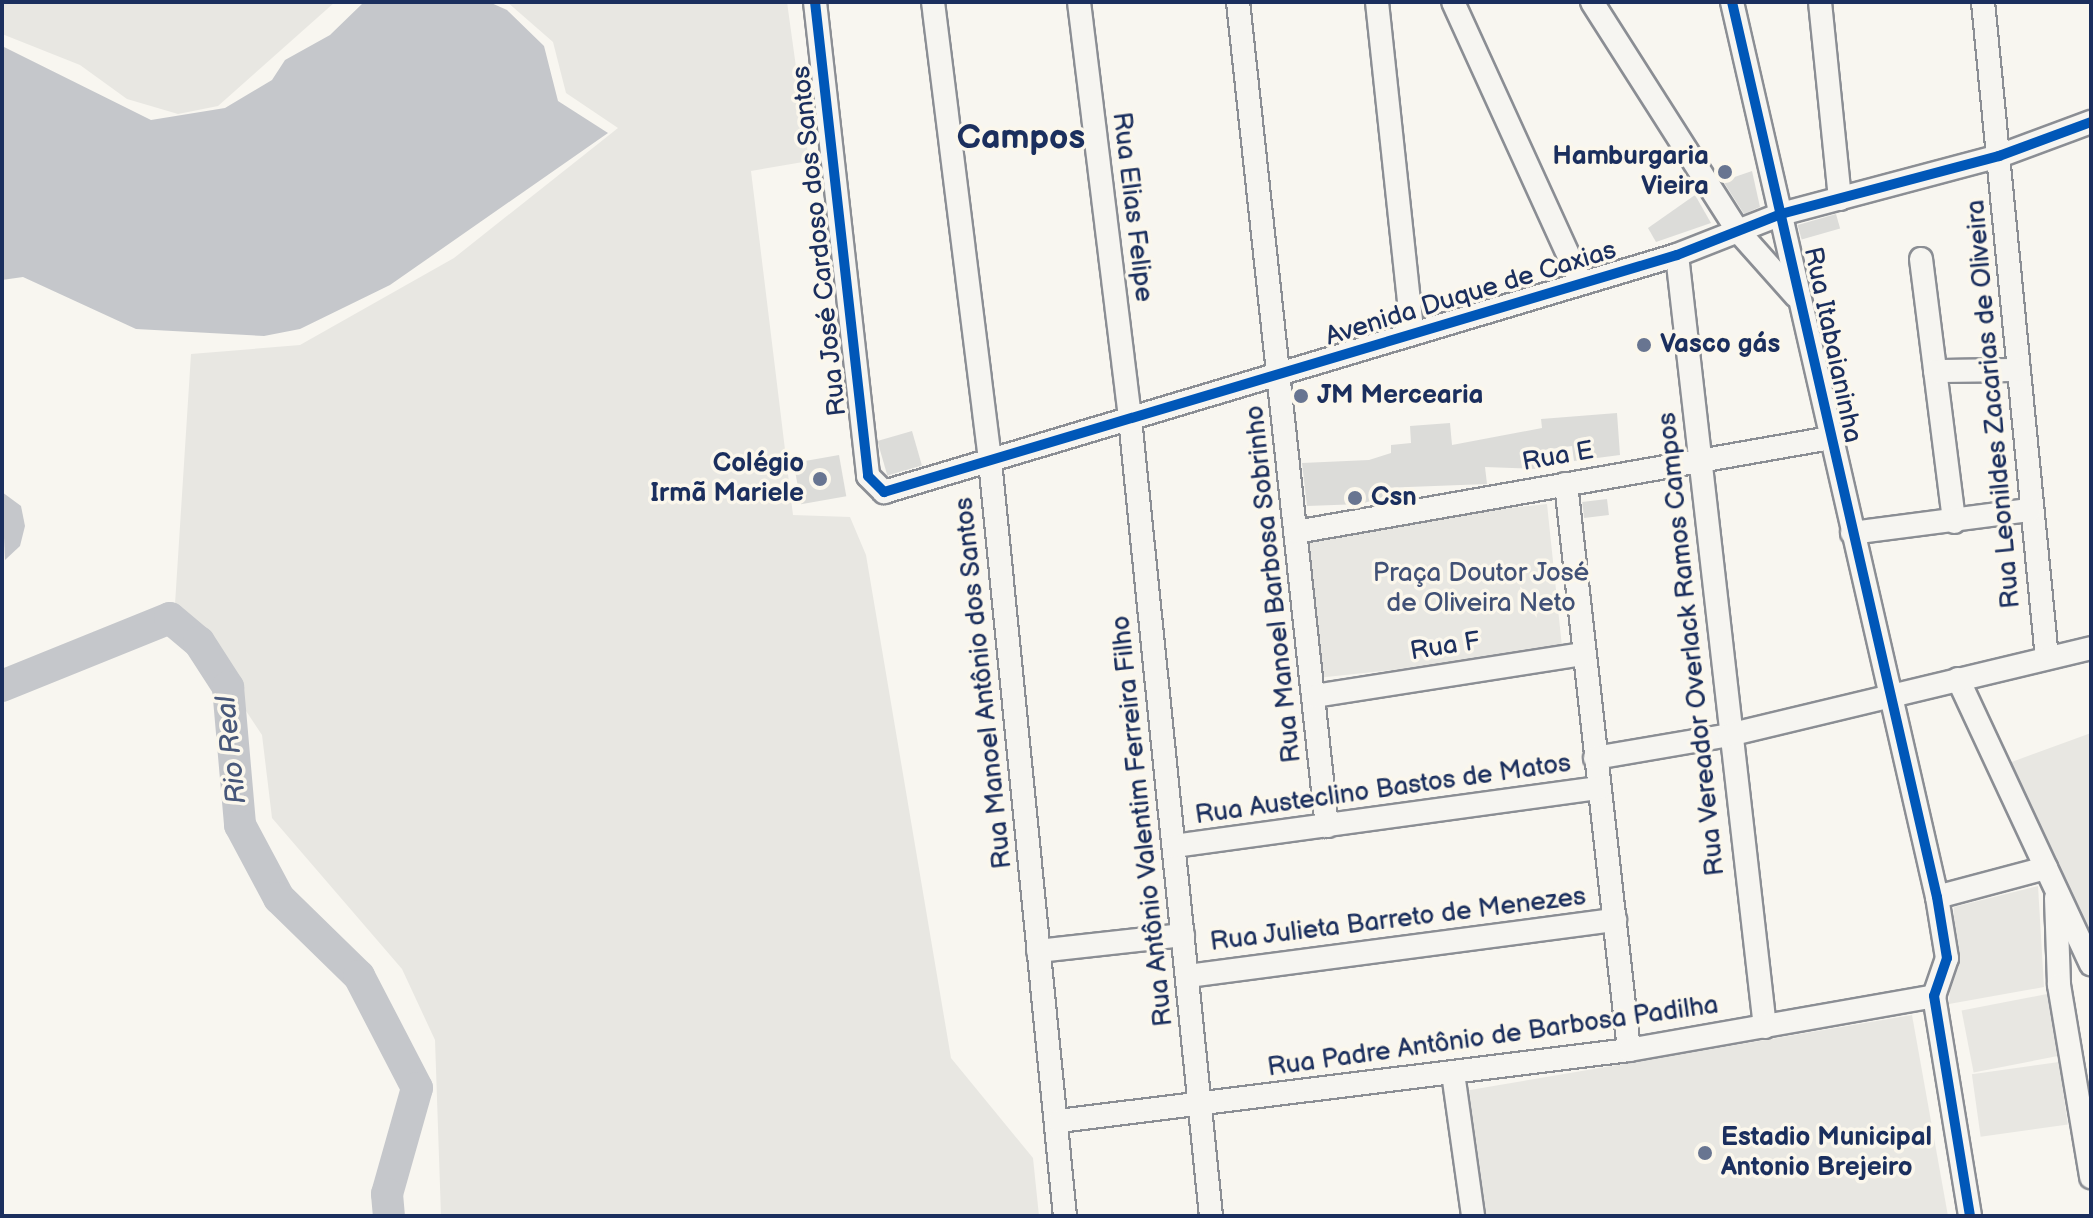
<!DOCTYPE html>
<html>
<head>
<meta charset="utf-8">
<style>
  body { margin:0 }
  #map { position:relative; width:2093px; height:1218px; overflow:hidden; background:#f8f6f0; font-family:"Balsamiq Sans",sans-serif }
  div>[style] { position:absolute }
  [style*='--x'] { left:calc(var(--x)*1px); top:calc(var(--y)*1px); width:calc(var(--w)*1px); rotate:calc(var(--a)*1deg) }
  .green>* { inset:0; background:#e8e7e2; transform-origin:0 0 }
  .water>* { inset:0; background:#c5c7cb }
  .river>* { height:32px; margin:-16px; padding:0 16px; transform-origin:16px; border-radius:16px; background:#c5c7cb }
  .building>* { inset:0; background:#dcdcd9; transform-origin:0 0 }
  .roads { filter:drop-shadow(2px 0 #8b8e94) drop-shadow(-2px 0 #8b8e94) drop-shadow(0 2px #8b8e94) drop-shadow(0 -2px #8b8e94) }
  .street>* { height:22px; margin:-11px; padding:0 11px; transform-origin:11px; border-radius:11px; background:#f6f5f1 }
  .cycleway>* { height:10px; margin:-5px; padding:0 5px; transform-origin:5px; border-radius:5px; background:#0057b8 }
  .dots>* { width:22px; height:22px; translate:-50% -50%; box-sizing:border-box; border:4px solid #fbf7ec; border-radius:50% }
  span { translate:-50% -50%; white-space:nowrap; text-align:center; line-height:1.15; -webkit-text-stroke:7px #fbf7ec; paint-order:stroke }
  .poi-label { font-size:26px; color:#1b2f5e; font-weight:700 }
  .right { translate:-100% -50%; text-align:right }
  .left { translate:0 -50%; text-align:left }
  .street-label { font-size:26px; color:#1b2f5e }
  .park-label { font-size:26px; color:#415176 }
  .water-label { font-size:28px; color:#47577a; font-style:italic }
  .district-label { font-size:34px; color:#1b2f5e; font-weight:700 }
  .frame { position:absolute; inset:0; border:4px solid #1b2f5e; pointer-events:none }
</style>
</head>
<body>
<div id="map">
  <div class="green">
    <i style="clip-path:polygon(2px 2px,335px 2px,218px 106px,178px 114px,127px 99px,80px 65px,2px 34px)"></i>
    <i style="clip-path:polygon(507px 2px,787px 2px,809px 161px,751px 171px,793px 515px,850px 517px,866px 555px,951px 1058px,1033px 1158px,1039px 1216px,441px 1216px,435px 1040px,402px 969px,272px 818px,262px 735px,175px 604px,191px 354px,300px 345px,454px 258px,618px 128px,566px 93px,553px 42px)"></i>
    <i style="left:1547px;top:504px;width:149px;height:245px;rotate:84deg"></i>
    <i style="clip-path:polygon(2091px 733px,2091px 936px,2009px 763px)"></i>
    <i style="clip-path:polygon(2038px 886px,2044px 987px,1949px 1004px,1954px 907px)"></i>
    <i style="left:2047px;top:994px;width:63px;height:87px;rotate:79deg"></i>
    <i style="clip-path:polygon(1912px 1015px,1948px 1216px,1484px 1216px,1464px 1091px)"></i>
    <i style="left:2059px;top:1062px;width:63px;height:88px;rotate:82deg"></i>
  </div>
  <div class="water">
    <i style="clip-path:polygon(364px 2px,489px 2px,507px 10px,544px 46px,558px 101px,608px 133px,390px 285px,300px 329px,264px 336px,136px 329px,23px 277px,2px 280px,2px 46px,151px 120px,225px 108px,272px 80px,285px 60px,330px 35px)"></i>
    <i style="clip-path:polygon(2px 492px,21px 506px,25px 526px,20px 546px,5px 560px)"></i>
  </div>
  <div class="river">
    <i style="--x:2;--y:686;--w:181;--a:-22"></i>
    <i style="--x:170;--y:618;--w:38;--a:40"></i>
    <i style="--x:199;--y:642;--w:54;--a:57.2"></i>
    <i style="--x:228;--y:687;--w:139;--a:85"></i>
    <i style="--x:240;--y:825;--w:83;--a:61.9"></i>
    <i style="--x:279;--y:898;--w:112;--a:44.3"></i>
    <i style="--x:359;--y:976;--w:126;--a:62.6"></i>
    <i style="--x:417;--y:1088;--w:110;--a:105.8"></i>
    <i style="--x:387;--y:1194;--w:22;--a:85"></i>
  </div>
  <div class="building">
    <i style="clip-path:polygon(1752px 171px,1760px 207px,1744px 214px,1723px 181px)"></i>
    <i style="clip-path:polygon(1695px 195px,1711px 223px,1656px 242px,1648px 228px)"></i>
    <i style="left:1836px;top:214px;width:15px;height:40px;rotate:74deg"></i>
    <i style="clip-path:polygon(1617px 413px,1620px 455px,1574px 461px,1572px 446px,1536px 451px,1538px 469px,1485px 467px,1487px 484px,1382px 488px,1383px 497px,1361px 504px,1307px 506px,1302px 463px,1369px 460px,1391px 453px,1391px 445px,1411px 443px,1410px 426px,1450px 423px,1452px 445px,1542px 428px,1541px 419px)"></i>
    <i style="left:912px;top:431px;width:36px;height:36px;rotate:74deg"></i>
    <i style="left:839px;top:455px;width:42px;height:46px;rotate:80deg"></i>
    <i style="left:1607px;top:499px;width:16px;height:25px;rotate:83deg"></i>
  </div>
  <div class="roads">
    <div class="street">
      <i style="--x:815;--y:2;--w:477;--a:83.6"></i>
      <i style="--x:868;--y:476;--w:23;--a:45"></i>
      <i style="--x:884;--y:492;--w:828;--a:-16.64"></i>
      <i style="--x:1677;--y:255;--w:112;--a:-21.5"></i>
      <i style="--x:1781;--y:214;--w:226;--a:-14.9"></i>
      <i style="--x:1999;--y:156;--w:98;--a:-20.3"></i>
      <i style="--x:933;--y:2;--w:463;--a:82.9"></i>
      <i style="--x:990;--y:461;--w:759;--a:84.33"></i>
      <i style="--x:1079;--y:2;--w:420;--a:83"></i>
      <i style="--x:1130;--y:419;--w:801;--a:84.2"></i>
      <i style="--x:1238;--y:2;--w:829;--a:83.84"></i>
      <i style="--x:1377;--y:2;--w:331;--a:83.9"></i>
      <i style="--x:1453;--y:2;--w:309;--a:65.5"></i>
      <i style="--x:1592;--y:2;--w:272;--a:57.5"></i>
      <i style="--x:1738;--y:231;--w:87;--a:48.3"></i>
      <i style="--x:1732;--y:2;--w:918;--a:77.1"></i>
      <i style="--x:1937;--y:897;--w:62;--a:80.7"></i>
      <i style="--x:1947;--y:958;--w:40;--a:108.9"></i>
      <i style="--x:1934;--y:996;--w:223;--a:80.7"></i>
      <i style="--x:1820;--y:2;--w:198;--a:84.2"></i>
      <i style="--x:1983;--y:2;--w:659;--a:84.43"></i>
      <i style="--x:1677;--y:255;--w:777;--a:83.5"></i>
      <i style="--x:1921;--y:259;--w:265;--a:82.8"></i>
      <i style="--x:1935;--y:371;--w:84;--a:-0.7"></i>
      <i style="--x:1566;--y:484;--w:569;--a:83.65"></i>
      <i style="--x:1296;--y:532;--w:542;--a:-9.98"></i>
      <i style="--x:1852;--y:533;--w:179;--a:-7.4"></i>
      <i style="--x:1958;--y:679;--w:315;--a:65"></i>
      <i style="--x:1315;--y:696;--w:272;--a:-8.9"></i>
      <i style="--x:1595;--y:758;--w:136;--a:-9.7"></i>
      <i style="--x:1729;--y:735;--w:372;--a:-13.5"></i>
      <i style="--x:1174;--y:846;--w:429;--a:-7.8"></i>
      <i style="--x:1937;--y:897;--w:113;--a:-14.9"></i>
      <i style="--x:2056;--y:898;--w:87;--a:88"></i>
      <i style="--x:2059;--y:985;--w:195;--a:80.5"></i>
      <i style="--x:1038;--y:951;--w:146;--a:-6.3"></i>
      <i style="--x:1188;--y:976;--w:431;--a:-7.5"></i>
      <i style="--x:1453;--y:1073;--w:144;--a:82"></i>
      <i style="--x:1059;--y:1121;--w:574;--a:-7.1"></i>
      <i style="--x:1629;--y:1050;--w:310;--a:-10"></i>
    </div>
  </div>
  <div class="cycleway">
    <i style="--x:815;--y:2;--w:477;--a:83.6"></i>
    <i style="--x:868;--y:476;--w:23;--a:45"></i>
    <i style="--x:884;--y:492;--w:828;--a:-16.64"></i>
    <i style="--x:1677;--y:255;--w:112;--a:-21.5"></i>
    <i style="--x:1781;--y:214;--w:226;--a:-14.9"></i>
    <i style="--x:1999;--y:156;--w:98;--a:-20.3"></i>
    <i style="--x:1732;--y:2;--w:918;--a:77.1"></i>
    <i style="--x:1937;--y:897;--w:62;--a:80.7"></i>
    <i style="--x:1947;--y:958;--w:40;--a:108.9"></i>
    <i style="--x:1934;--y:996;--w:223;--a:80.7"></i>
  </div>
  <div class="dots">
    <i style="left:1725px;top:172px;background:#687591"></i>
    <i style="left:1644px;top:345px;background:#687591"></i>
    <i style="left:1301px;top:396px;background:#687591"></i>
    <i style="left:820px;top:479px;background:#687591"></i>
    <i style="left:1355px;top:498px;background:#687591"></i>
    <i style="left:1705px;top:1153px;background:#687591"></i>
  </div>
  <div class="poi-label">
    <span class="right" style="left:1709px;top:172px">Hamburgaria<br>Vieira</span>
    <span class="left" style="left:1660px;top:345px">Vasco gás</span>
    <span class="left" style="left:1317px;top:396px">JM Mercearia</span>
    <span class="right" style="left:804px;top:479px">Colégio<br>Irmã Mariele</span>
    <span class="left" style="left:1371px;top:498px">Csn</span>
    <span class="left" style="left:1721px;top:1153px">Estadio Municipal<br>Antonio Brejeiro</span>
  </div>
  <div class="street-label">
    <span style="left:1132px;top:207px;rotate:83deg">Rua Elias Felipe</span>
    <span style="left:820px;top:241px;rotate:-96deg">Rua José Cardoso dos Santos</span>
    <span style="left:1471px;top:294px;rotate:-17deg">Avenida Duque de Caxias</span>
    <span style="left:1832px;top:345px;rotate:78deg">Rua Itabaianinha</span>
    <span style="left:1994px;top:404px;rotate:-95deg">Rua Leonildes Zacarias de Oliveira</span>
    <span style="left:1558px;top:457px;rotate:-10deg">Rua E</span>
    <span style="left:1274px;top:584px;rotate:-96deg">Rua Manoel Barbosa Sobrinho</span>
    <span style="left:1692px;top:644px;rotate:-96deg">Rua Vereador Overlack Ramos Campos</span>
    <span style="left:1445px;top:647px;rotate:-9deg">Rua F</span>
    <span style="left:984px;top:683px;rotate:-96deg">Rua Manoel Antônio dos Santos</span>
    <span style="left:1383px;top:790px;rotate:-8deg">Rua Austeclino Bastos de Matos</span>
    <span style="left:1143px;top:821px;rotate:-96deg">Rua Antônio Valentim Ferreira Filho</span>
    <span style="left:1398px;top:920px;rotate:-7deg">Rua Julieta Barreto de Menezes</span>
    <span style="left:1493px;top:1037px;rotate:-8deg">Rua Padre Antônio de Barbosa Padilha</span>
  </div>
  <div class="park-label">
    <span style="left:1481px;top:589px">Praça Doutor José<br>de Oliveira Neto</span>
  </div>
  <div class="water-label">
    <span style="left:232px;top:750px;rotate:-96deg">Rio Real</span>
  </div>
  <div class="district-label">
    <span style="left:1021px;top:138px">Campos</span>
  </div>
  <div class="frame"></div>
</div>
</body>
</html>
